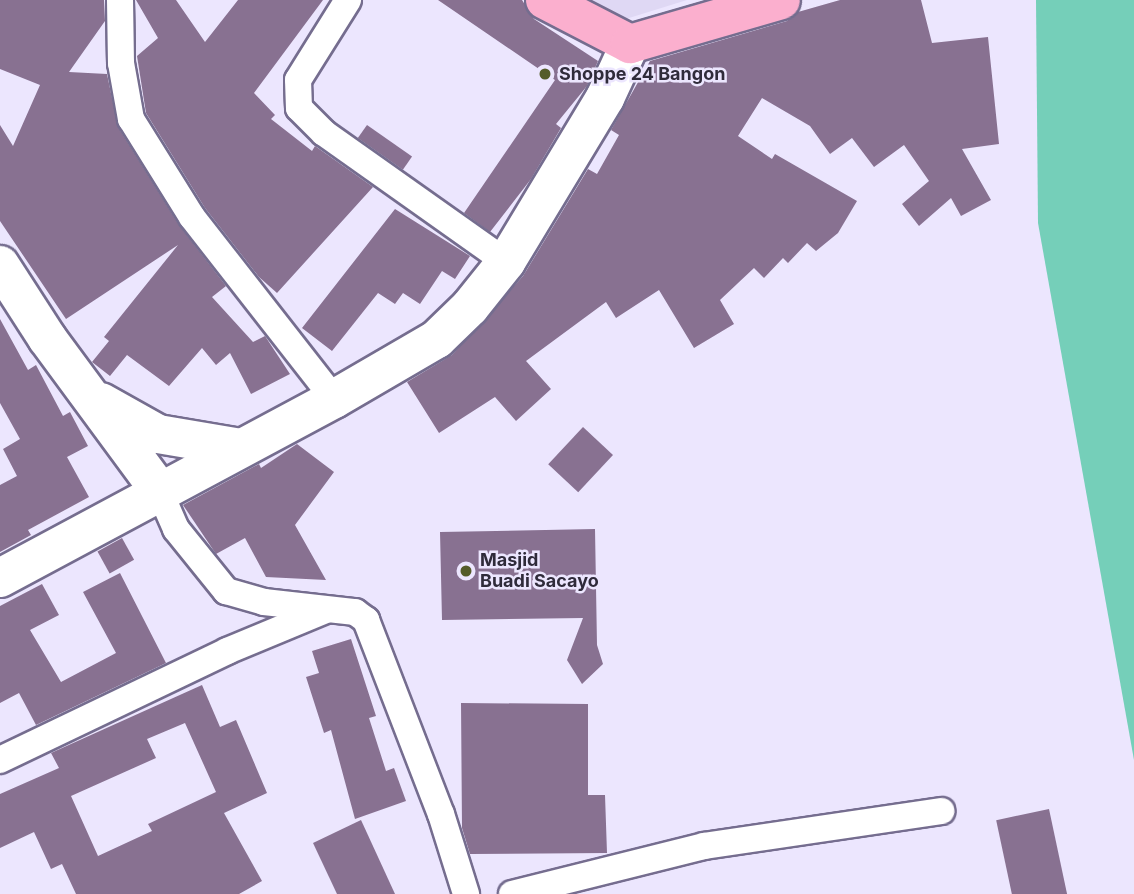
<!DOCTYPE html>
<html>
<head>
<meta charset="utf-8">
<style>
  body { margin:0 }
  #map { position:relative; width:1134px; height:894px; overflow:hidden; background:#ece6fe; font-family:Inter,sans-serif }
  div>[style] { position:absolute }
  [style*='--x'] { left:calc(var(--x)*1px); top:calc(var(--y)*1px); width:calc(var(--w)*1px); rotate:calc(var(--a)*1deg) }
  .built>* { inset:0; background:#dfd8f4 }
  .water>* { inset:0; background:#75cfb9 }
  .building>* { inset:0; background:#887191; transform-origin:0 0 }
  .roads { filter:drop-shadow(2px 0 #756d8f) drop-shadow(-2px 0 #756d8f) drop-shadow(0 2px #756d8f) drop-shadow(0 -2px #756d8f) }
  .minor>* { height:26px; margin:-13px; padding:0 13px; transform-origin:13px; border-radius:13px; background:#fff }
  .secondary>* { height:38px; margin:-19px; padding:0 19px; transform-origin:19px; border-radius:19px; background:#fff }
  .primary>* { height:38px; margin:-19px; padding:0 19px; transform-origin:19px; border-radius:19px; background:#fbafce }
  .dots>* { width:19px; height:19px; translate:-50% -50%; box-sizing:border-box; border:4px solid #ece6fe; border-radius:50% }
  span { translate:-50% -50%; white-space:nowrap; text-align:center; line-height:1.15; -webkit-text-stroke:5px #ece6fe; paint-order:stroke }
  .poi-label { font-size:18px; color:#2f2b3a; font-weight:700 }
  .left { translate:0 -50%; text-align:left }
</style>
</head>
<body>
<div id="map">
  <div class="built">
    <i style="clip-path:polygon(584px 0,687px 0,613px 23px)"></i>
  </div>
  <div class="water">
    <i style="clip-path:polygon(1036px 0,1134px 0,1134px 760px,1038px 223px)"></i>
  </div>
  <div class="building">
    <i style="clip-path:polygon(0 0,104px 0,105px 21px,69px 72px,107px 74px,118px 127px,179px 225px,226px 286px,212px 297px,253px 342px,265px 336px,290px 374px,251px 394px,230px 353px,216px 365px,202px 348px,169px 386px,127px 355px,110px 376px,92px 362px,109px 341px,104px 337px,178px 245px,66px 319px,0 221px,0 125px,13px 146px,40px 85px,0 69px)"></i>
    <i style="clip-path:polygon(136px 0,176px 0,205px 42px,238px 0,323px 0,254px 93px,275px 115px,271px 119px,312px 151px,315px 146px,373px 187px,277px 293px,259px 277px,205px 208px,146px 113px,137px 56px,158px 38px)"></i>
    <i style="clip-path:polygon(438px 0,522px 0,534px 19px,598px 61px,587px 86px,556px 124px,561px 128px,531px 179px,490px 232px,464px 213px,555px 80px)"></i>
    <i style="clip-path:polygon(840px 0,921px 0,932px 43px,988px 37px,999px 144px,962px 149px,991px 200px,961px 216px,951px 198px,919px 226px,902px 204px,929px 181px,904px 145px,874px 167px,852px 138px,830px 154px,810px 126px,762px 98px,738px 136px,772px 159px,775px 154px,857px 201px,838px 233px,816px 251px,807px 243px,788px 263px,783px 258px,764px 278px,754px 268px,720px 300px,734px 324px,694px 348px,659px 290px,616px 318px,606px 302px,526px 361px,551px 389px,516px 421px,495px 397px,439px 433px,407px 382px,452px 355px,523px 276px,588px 169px,597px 174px,619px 135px,611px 130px,650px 61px,787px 21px,798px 12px)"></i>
    <i style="left:367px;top:125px;width:55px;height:16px;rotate:35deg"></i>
    <i style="clip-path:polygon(395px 209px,470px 256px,455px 279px,442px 271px,420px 304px,403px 293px,395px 304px,378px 293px,332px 351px,302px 328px)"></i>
    <i style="clip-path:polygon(0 319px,28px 370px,36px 365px,63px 416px,70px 412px,88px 446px,67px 457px,89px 497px,28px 530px,31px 535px,0 552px,0 485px,17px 476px,3px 449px,20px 439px,0 403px)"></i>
    <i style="left:583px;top:427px;width:41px;height:51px;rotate:43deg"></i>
    <i style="clip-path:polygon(297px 444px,334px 472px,295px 525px,326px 580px,266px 577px,245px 538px,216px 554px,183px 505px,259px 464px,261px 468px)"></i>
    <i style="clip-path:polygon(595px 529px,597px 645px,603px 664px,582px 684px,567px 660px,583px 618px,442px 620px,440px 532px)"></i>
    <i style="left:122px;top:538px;width:25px;height:28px;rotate:61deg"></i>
    <i style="clip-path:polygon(120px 573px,166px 663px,36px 725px,19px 693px,0 703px,0 606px,42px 584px,59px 615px,30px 630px,61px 682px,116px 653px,83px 592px)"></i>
    <i style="clip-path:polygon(351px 639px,376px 716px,369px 718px,386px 771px,394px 768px,406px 801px,355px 819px,331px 730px,324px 733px,306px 677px,319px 673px,312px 651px)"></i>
    <i style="clip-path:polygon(evenodd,202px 685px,220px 727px,236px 720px,267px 793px,224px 813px,262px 881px,239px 894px,76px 894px,62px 864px,51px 869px,34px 832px,0 848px,0 794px,59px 768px,51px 753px,202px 685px,185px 723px,216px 792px,148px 824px,152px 831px,98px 856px,71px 796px,156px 758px,147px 739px,185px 723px)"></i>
    <i style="clip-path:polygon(461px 703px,588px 704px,588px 795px,605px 795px,607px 853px,470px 854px,462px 828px)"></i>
    <i style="left:1049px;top:809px;width:87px;height:54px;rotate:78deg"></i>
    <i style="clip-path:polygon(361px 820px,395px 894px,337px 894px,313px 843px)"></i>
  </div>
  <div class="roads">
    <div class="minor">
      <i style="--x:120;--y:0;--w:63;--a:89.1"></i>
      <i style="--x:121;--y:63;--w:57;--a:79.9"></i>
      <i style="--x:131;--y:119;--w:115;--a:58.1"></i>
      <i style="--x:192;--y:217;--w:231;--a:52"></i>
      <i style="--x:348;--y:0;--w:94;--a:122"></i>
      <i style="--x:298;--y:80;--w:28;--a:88"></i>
      <i style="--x:299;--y:108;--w:35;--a:45"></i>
      <i style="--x:324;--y:133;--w:223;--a:35.3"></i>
      <i style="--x:159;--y:490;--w:43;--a:66.4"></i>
      <i style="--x:176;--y:529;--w:80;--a:51.1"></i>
      <i style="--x:226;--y:591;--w:40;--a:16"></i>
      <i style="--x:264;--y:602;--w:92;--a:6.3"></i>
      <i style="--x:355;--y:612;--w:14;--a:36"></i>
      <i style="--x:366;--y:620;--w:208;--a:68.9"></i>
      <i style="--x:441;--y:814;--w:84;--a:72.6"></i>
      <i style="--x:0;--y:760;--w:252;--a:-25.6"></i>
      <i style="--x:227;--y:651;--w:107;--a:-22.5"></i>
      <i style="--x:512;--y:894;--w:198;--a:-14"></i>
      <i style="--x:704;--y:846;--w:240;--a:-8.4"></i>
    </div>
    <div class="secondary">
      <i style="--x:0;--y:265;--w:87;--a:57.2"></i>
      <i style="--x:47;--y:338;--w:189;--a:53.6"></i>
      <i style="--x:101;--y:402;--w:65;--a:29.3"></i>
      <i style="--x:158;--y:434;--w:84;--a:9.6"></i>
      <i style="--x:0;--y:578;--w:379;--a:-28.2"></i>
      <i style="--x:334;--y:399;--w:119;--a:-30.2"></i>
      <i style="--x:437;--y:339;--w:46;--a:-44.1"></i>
      <i style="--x:470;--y:307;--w:58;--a:-51.3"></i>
      <i style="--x:506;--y:262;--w:192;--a:-58.9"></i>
      <i style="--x:605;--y:98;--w:60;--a:-65.2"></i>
    </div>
    <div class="primary">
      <i style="--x:545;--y:0;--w:96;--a:27.4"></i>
      <i style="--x:630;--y:44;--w:157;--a:-16.2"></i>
    </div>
  </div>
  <div class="dots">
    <i style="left:545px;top:74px;background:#555c2a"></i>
    <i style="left:466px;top:571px;background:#555c2a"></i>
  </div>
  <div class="poi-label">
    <span class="left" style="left:559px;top:74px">Shoppe 24 Bangon</span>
    <span class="left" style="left:480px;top:571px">Masjid<br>Buadi Sacayo</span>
  </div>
</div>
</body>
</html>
